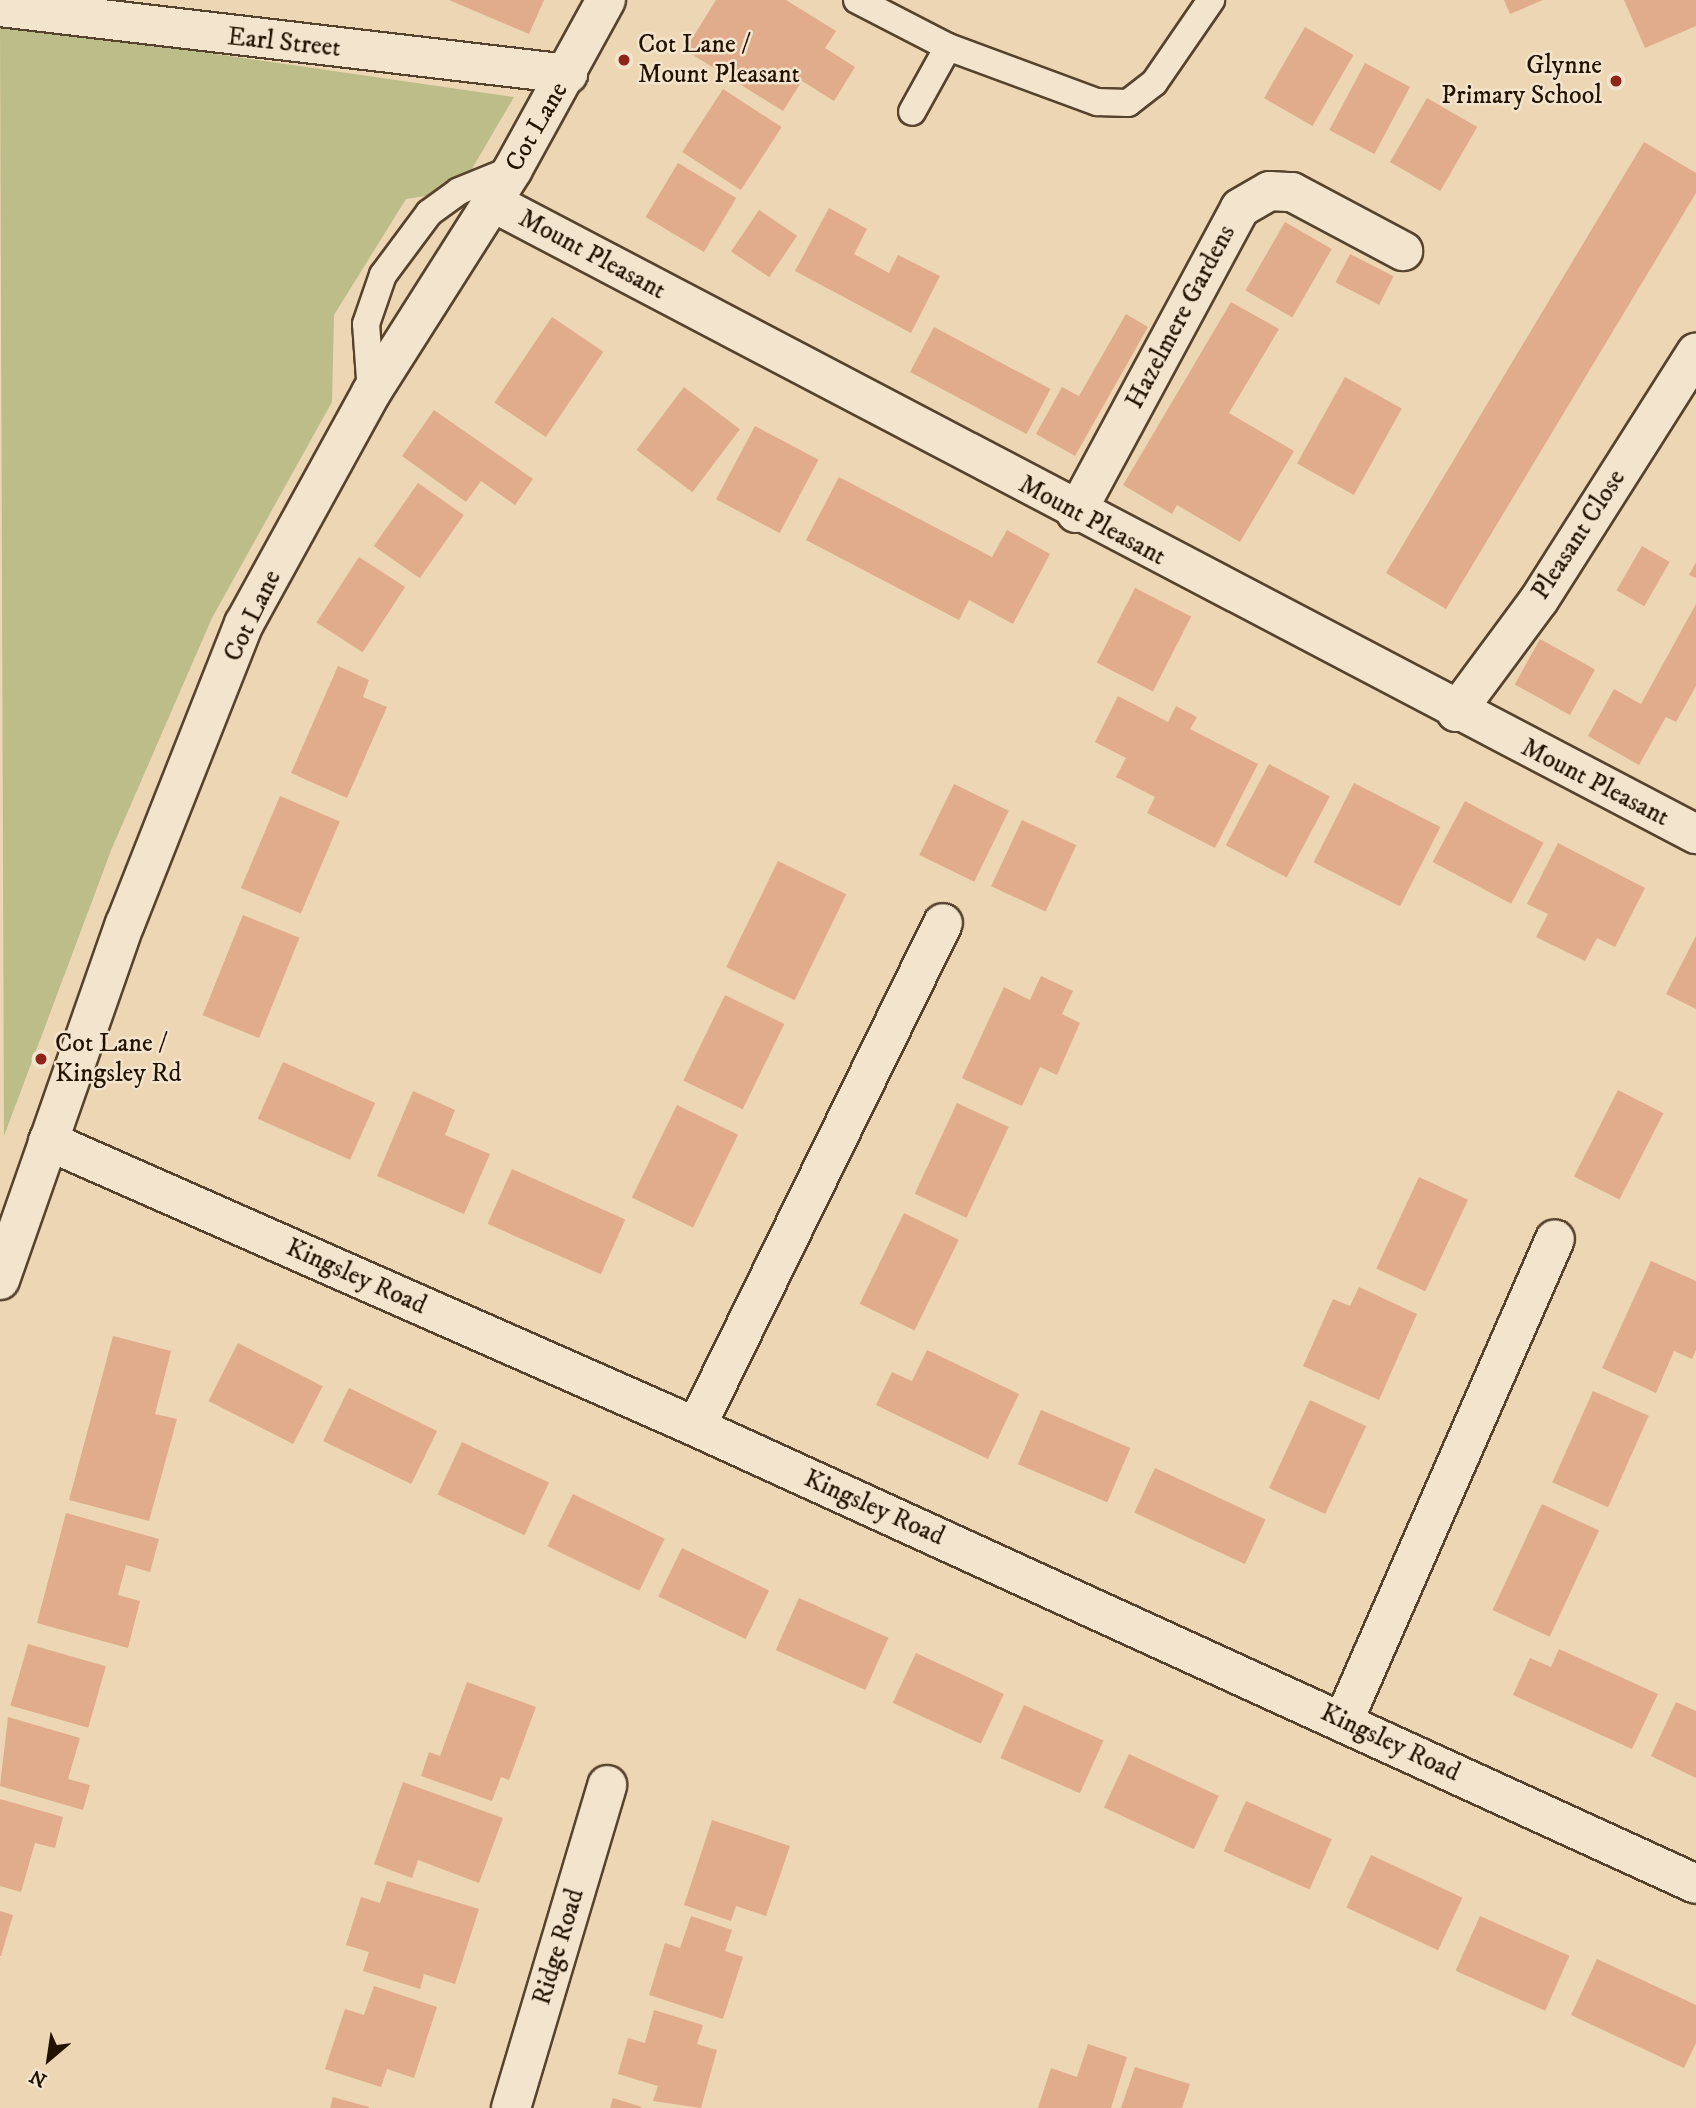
<!DOCTYPE html>
<html>
<head>
<meta charset="utf-8">
<style>
  body { margin:0 }
  #map { position:relative; width:1696px; height:2108px; overflow:hidden; background:#edd6b3; font-family:"IM FELL DW Pica",serif }
  div>[style] { position:absolute }
  [style*='--x'] { left:calc(var(--x)*1px); top:calc(var(--y)*1px); width:calc(var(--w)*1px); rotate:calc(var(--a)*1deg) }
  .green>* { inset:0; background:#bdbd89 }
  .building>* { inset:0; background:#e1ac8b; transform-origin:0 0 }
  .roads { filter:drop-shadow(2px 0 #56432d) drop-shadow(-2px 0 #56432d) drop-shadow(0 2px #56432d) drop-shadow(0 -2px #56432d) }
  .service>* { height:26px; margin:-13px; padding:0 13px; transform-origin:13px; border-radius:13px; background:#f3e4ce }
  .minor>* { height:38px; margin:-19px; padding:0 19px; transform-origin:19px; border-radius:19px; background:#f3e4ce }
  .tertiary>* { height:38px; margin:-19px; padding:0 19px; transform-origin:19px; border-radius:19px; background:#f3e4ce }
  .dots>* { width:19px; height:19px; translate:-50% -50%; box-sizing:border-box; border:4px solid #f3e4ce; border-radius:50% }
  span { translate:-50% -50%; white-space:nowrap; text-align:center; line-height:1.15; -webkit-text-stroke:5px #f3e4ce; paint-order:stroke }
  .street-label { font-size:26px; color:#231200 }
  .poi-label { font-size:26px; color:#231200 }
  .left { translate:0 -50%; text-align:left }
  .right { translate:-100% -50%; text-align:right }
  .north { position:absolute; left:14px; top:2024px; width:70px; height:70px; -webkit-text-stroke:5px #f3e4ce; paint-order:stroke; rotate:209deg; font-size:19px; font-weight:700; line-height:28px; text-align:center; color:#231200 }
  .north::after { content:''; display:block; margin:auto; width:24px; height:32px; background:#231200; clip-path:polygon(50% 0,100% 100%,50% 72%,0 100%) }
</style>
</head>
<body>
<div id="map">
  <div class="green">
    <i style="clip-path:polygon(0 23px,514px 97px,459px 191px,406px 199px,334px 315px,332px 402px,212px 618px,112px 848px,4px 1136px)"></i>
  </div>
  <div class="building">
    <i style="clip-path:polygon(449px 0,544px 0,529px 34px)"></i>
    <i style="clip-path:polygon(716px 0,786px 0,836px 31px,825px 48px,855px 67px,834px 101px,802px 81px,783px 111px,685px 50px)"></i>
    <i style="clip-path:polygon(1504px 0,1543px 0,1510px 14px)"></i>
    <i style="clip-path:polygon(1624px 0,1696px 0,1696px 26px,1645px 48px)"></i>
    <i style="left:1305px;top:27px;width:56px;height:82px;rotate:30deg"></i>
    <i style="left:1365px;top:63px;width:51px;height:76px;rotate:28deg"></i>
    <i style="left:723px;top:89px;width:70px;height:75px;rotate:33deg"></i>
    <i style="left:1427px;top:98px;width:58px;height:74px;rotate:30deg"></i>
    <i style="clip-path:polygon(1644px 142px,1696px 173px,1696px 193px,1446px 609px,1386px 573px)"></i>
    <i style="left:678px;top:163px;width:68px;height:63px;rotate:31deg"></i>
    <i style="clip-path:polygon(829px 208px,867px 229px,854px 254px,889px 273px,898px 255px,940px 276px,911px 333px,795px 271px)"></i>
    <i style="left:759px;top:210px;width:46px;height:50px;rotate:34deg"></i>
    <i style="left:1285px;top:222px;width:54px;height:79px;rotate:30deg"></i>
    <i style="left:1350px;top:254px;width:49px;height:32px;rotate:27deg"></i>
    <i style="clip-path:polygon(1231px 302px,1279px 329px,1229px 413px,1294px 451px,1240px 542px,1177px 505px,1172px 514px,1123px 485px)"></i>
    <i style="clip-path:polygon(1126px 314px,1148px 327px,1075px 456px,1036px 434px,1062px 387px,1079px 396px)"></i>
    <i style="left:552px;top:317px;width:62px;height:103px;rotate:34deg"></i>
    <i style="left:934px;top:327px;width:132px;height:51px;rotate:28deg"></i>
    <i style="left:1345px;top:377px;width:65px;height:99px;rotate:29deg"></i>
    <i style="left:684px;top:387px;width:70px;height:79px;rotate:37deg"></i>
    <i style="clip-path:polygon(434px 410px,533px 479px,515px 505px,481px 481px,466px 502px,402px 456px)"></i>
    <i style="left:755px;top:426px;width:72px;height:83px;rotate:28deg"></i>
    <i style="clip-path:polygon(839px 477px,992px 557px,1007px 530px,1050px 554px,1013px 624px,969px 600px,959px 620px,806px 540px)"></i>
    <i style="left:418px;top:483px;width:56px;height:77px;rotate:35deg"></i>
    <i style="left:1642px;top:546px;width:32px;height:51px;rotate:30deg"></i>
    <i style="left:359px;top:557px;width:55px;height:78px;rotate:33deg"></i>
    <i style="clip-path:polygon(1696px 562px,1696px 578px,1689px 575px)"></i>
    <i style="left:1135px;top:588px;width:63px;height:84px;rotate:27deg"></i>
    <i style="clip-path:polygon(1696px 604px,1696px 686px,1676px 722px,1666px 717px,1639px 765px,1588px 736px,1614px 689px,1641px 704px)"></i>
    <i style="left:1540px;top:639px;width:63px;height:52px;rotate:29deg"></i>
    <i style="clip-path:polygon(338px 666px,369px 680px,363px 697px,387px 707px,347px 798px,291px 773px)"></i>
    <i style="clip-path:polygon(1118px 696px,1168px 722px,1176px 706px,1197px 717px,1190px 729px,1258px 764px,1215px 848px,1147px 813px,1155px 797px,1116px 777px,1126px 758px,1095px 742px)"></i>
    <i style="left:1269px;top:764px;width:69px;height:92px;rotate:28deg"></i>
    <i style="left:1354px;top:783px;width:97px;height:89px;rotate:27deg"></i>
    <i style="left:954px;top:784px;width:61px;height:79px;rotate:26deg"></i>
    <i style="left:280px;top:796px;width:65px;height:100px;rotate:23deg"></i>
    <i style="left:1465px;top:801px;width:89px;height:69px;rotate:28deg"></i>
    <i style="left:1022px;top:820px;width:60px;height:73px;rotate:25deg"></i>
    <i style="clip-path:polygon(1558px 843px,1645px 888px,1615px 947px,1597px 938px,1585px 961px,1536px 937px,1548px 914px,1527px 904px)"></i>
    <i style="left:778px;top:861px;width:76px;height:118px;rotate:26deg"></i>
    <i style="left:243px;top:915px;width:61px;height:108px;rotate:22deg"></i>
    <i style="clip-path:polygon(1696px 936px,1696px 1009px,1666px 994px)"></i>
    <i style="clip-path:polygon(1041px 976px,1073px 991px,1062px 1014px,1080px 1023px,1057px 1075px,1040px 1067px,1022px 1106px,962px 1078px,1004px 987px,1030px 1000px)"></i>
    <i style="left:725px;top:995px;width:66px;height:95px;rotate:26deg"></i>
    <i style="left:283px;top:1062px;width:101px;height:62px;rotate:24deg"></i>
    <i style="left:1618px;top:1090px;width:51px;height:97px;rotate:27deg"></i>
    <i style="clip-path:polygon(413px 1091px,455px 1110px,445px 1135px,490px 1154px,464px 1214px,377px 1176px)"></i>
    <i style="left:957px;top:1103px;width:57px;height:100px;rotate:25deg"></i>
    <i style="left:677px;top:1105px;width:68px;height:103px;rotate:26deg"></i>
    <i style="left:512px;top:1169px;width:124px;height:60px;rotate:24deg"></i>
    <i style="left:1419px;top:1177px;width:54px;height:101px;rotate:25deg"></i>
    <i style="left:904px;top:1213px;width:61px;height:101px;rotate:26deg"></i>
    <i style="clip-path:polygon(1651px 1261px,1696px 1281px,1696px 1350px,1692px 1359px,1674px 1351px,1656px 1393px,1602px 1368px)"></i>
    <i style="clip-path:polygon(1359px 1287px,1417px 1314px,1379px 1400px,1303px 1366px,1333px 1299px,1350px 1306px)"></i>
    <i style="clip-path:polygon(113px 1336px,171px 1351px,155px 1414px,177px 1419px,149px 1521px,69px 1500px)"></i>
    <i style="left:238px;top:1343px;width:95px;height:65px;rotate:27deg"></i>
    <i style="clip-path:polygon(927px 1350px,1019px 1394px,988px 1459px,876px 1405px,892px 1372px,912px 1381px)"></i>
    <i style="left:349px;top:1388px;width:98px;height:59px;rotate:26deg"></i>
    <i style="left:1593px;top:1391px;width:61px;height:100px;rotate:24deg"></i>
    <i style="left:1310px;top:1400px;width:62px;height:97px;rotate:25deg"></i>
    <i style="left:1041px;top:1410px;width:97px;height:59px;rotate:23deg"></i>
    <i style="left:462px;top:1442px;width:96px;height:58px;rotate:25deg"></i>
    <i style="left:1155px;top:1468px;width:122px;height:49px;rotate:25deg"></i>
    <i style="left:573px;top:1494px;width:102px;height:58px;rotate:26deg"></i>
    <i style="left:1542px;top:1504px;width:63px;height:117px;rotate:25deg"></i>
    <i style="clip-path:polygon(66px 1513px,159px 1539px,150px 1572px,126px 1565px,118px 1595px,140px 1601px,128px 1648px,37px 1623px)"></i>
    <i style="left:682px;top:1548px;width:97px;height:54px;rotate:26deg"></i>
    <i style="left:799px;top:1598px;width:98px;height:57px;rotate:24deg"></i>
    <i style="left:28px;top:1644px;width:81px;height:64px;rotate:16deg"></i>
    <i style="clip-path:polygon(1559px 1649px,1658px 1694px,1632px 1749px,1513px 1695px,1530px 1658px,1551px 1667px)"></i>
    <i style="left:916px;top:1653px;width:97px;height:55px;rotate:25deg"></i>
    <i style="clip-path:polygon(467px 1682px,536px 1707px,509px 1780px,501px 1777px,492px 1801px,421px 1776px,429px 1752px,440px 1756px)"></i>
    <i style="clip-path:polygon(1676px 1702px,1696px 1711px,1696px 1778px,1651px 1756px)"></i>
    <i style="left:1024px;top:1705px;width:87px;height:58px;rotate:24deg"></i>
    <i style="clip-path:polygon(8px 1717px,80px 1738px,68px 1779px,90px 1785px,83px 1810px,0 1786px)"></i>
    <i style="left:1129px;top:1754px;width:99px;height:59px;rotate:25deg"></i>
    <i style="clip-path:polygon(403px 1782px,503px 1818px,479px 1883px,418px 1860px,412px 1878px,374px 1864px)"></i>
    <i style="clip-path:polygon(0 1799px,63px 1817px,55px 1848px,35px 1843px,21px 1892px,0 1886px)"></i>
    <i style="left:1246px;top:1801px;width:94px;height:55px;rotate:24deg"></i>
    <i style="clip-path:polygon(712px 1820px,790px 1846px,766px 1916px,736px 1906px,731px 1921px,684px 1905px)"></i>
    <i style="left:1371px;top:1855px;width:101px;height:58px;rotate:25deg"></i>
    <i style="clip-path:polygon(387px 1881px,479px 1909px,455px 1984px,424px 1974px,420px 1989px,363px 1971px,369px 1952px,346px 1945px,361px 1897px,380px 1903px)"></i>
    <i style="clip-path:polygon(0 1911px,13px 1915px,1px 1956px,0 1956px)"></i>
    <i style="clip-path:polygon(691px 1916px,732px 1930px,725px 1951px,743px 1957px,723px 2019px,649px 1995px,665px 1943px,680px 1948px)"></i>
    <i style="left:1480px;top:1916px;width:98px;height:60px;rotate:24deg"></i>
    <i style="clip-path:polygon(1597px 1959px,1696px 2005px,1696px 2043px,1684px 2068px,1571px 2015px)"></i>
    <i style="clip-path:polygon(374px 1986px,437px 2007px,414px 2078px,387px 2069px,381px 2087px,325px 2069px,345px 2009px,364px 2015px)"></i>
    <i style="clip-path:polygon(654px 2010px,703px 2025px,697px 2044px,717px 2050px,701px 2108px,653px 2101px,658px 2086px,618px 2074px,628px 2038px,645px 2043px)"></i>
    <i style="clip-path:polygon(1088px 2044px,1127px 2057px,1111px 2108px,1038px 2108px,1051px 2068px,1077px 2077px)"></i>
    <i style="clip-path:polygon(1135px 2067px,1190px 2084px,1182px 2108px,1121px 2108px)"></i>
    <i style="clip-path:polygon(333px 2097px,369px 2107px,369px 2108px,330px 2108px)"></i>
    <i style="clip-path:polygon(613px 2098px,642px 2107px,641px 2108px,610px 2108px)"></i>
  </div>
  <div class="roads">
    <div class="service">
      <i style="--x:857;--y:0;--w:102;--a:27.3"></i>
      <i style="--x:948;--y:47;--w:74;--a:119"></i>
      <i style="--x:948;--y:47;--w:159;--a:20.3"></i>
      <i style="--x:1097;--y:102;--w:31;--a:2"></i>
      <i style="--x:1128;--y:103;--w:33;--a:-38"></i>
      <i style="--x:1154;--y:83;--w:101;--a:-55.5"></i>
      <i style="--x:371;--y:393;--w:69;--a:-94.1"></i>
      <i style="--x:366;--y:324;--w:52;--a:-70.9"></i>
      <i style="--x:383;--y:275;--w:77;--a:-53.4"></i>
      <i style="--x:429;--y:213;--w:37;--a:-36"></i>
      <i style="--x:459;--y:191;--w:58;--a:-22.2"></i>
    </div>
    <div class="minor">
      <i style="--x:0;--y:7;--w:572;--a:6.73"></i>
      <i style="--x:492;--y:202;--w:1360;--a:27.7"></i>
      <i style="--x:1076;--y:513;--w:346;--a:-61.7"></i>
      <i style="--x:1240;--y:208;--w:34;--a:-30"></i>
      <i style="--x:1270;--y:191;--w:22;--a:3"></i>
      <i style="--x:1292;--y:192;--w:126;--a:28"></i>
      <i style="--x:1456;--y:712;--w:139;--a:-53.5"></i>
      <i style="--x:1539;--y:600;--w:293;--a:-57.6"></i>
      <i style="--x:48;--y:1141;--w:708;--a:23.81"></i>
      <i style="--x:696;--y:1427;--w:1099;--a:24.56"></i>
      <i style="--x:696;--y:1427;--w:561;--a:-63.89"></i>
      <i style="--x:1343;--y:1722;--w:527;--a:-66.3"></i>
      <i style="--x:511;--y:2108;--w:337;--a:-73.4"></i>
    </div>
    <div class="tertiary">
      <i style="--x:0;--y:1280;--w:377;--a:-70.7"></i>
      <i style="--x:125;--y:924;--w:323;--a:-68.4"></i>
      <i style="--x:244;--y:624;--w:264;--a:-61.2"></i>
      <i style="--x:371;--y:393;--w:265;--a:-57.6"></i>
      <i style="--x:513;--y:169;--w:193;--a:-61.2"></i>
    </div>
  </div>
  <div class="dots">
    <i style="left:624px;top:60px;background:#8f2418"></i>
    <i style="left:1616px;top:81px;background:#8f2418"></i>
    <i style="left:41px;top:1059px;background:#8f2418"></i>
  </div>
  <div class="street-label">
    <span style="left:284px;top:43px;rotate:6deg">Earl Street</span>
    <span style="left:537px;top:127px;rotate:-60deg">Cot Lane</span>
    <span style="left:592px;top:255px;rotate:28deg">Mount Pleasant</span>
    <span style="left:1181px;top:317px;rotate:-62deg">Hazelmere Gardens</span>
    <span style="left:1092px;top:521px;rotate:28deg">Mount Pleasant</span>
    <span style="left:1579px;top:535px;rotate:-57deg">Pleasant Close</span>
    <span style="left:253px;top:616px;rotate:-64deg">Cot Lane</span>
    <span style="left:1595px;top:783px;rotate:27deg">Mount Pleasant</span>
    <span style="left:356px;top:1277px;rotate:24deg">Kingsley Road</span>
    <span style="left:874px;top:1508px;rotate:24deg">Kingsley Road</span>
    <span style="left:1390px;top:1743px;rotate:25deg">Kingsley Road</span>
    <span style="left:559px;top:1947px;rotate:-73deg">Ridge Road</span>
  </div>
  <div class="poi-label">
    <span class="left" style="left:638px;top:60px">Cot Lane /<br>Mount Pleasant</span>
    <span class="right" style="left:1602px;top:81px">Glynne<br>Primary School</span>
    <span class="left" style="left:55px;top:1059px">Cot Lane /<br>Kingsley Rd</span>
  </div>
  <div class="north">N</div>
</div>
</body>
</html>
